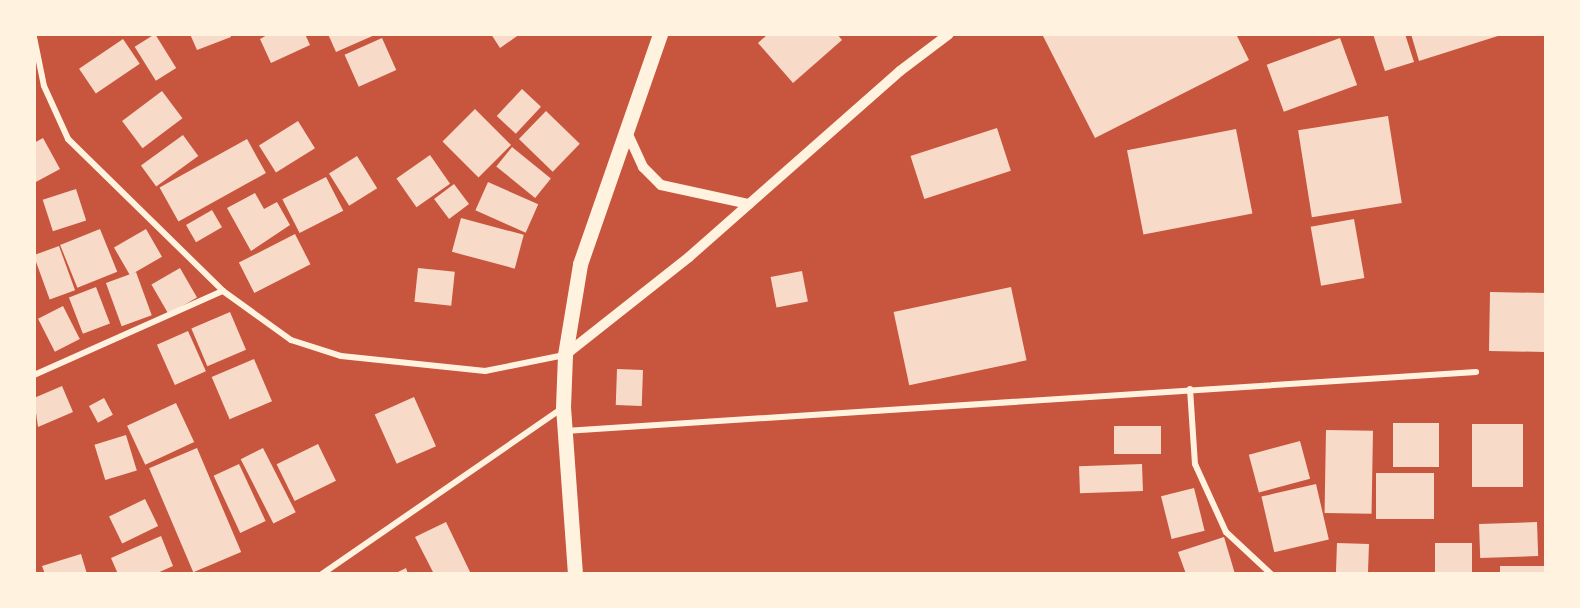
<!DOCTYPE html>
<html>
<head>
<meta charset="utf-8">
<style>
  body { margin:0 }
  #map { position:relative; width:1580px; height:608px; overflow:hidden; background:#c8553d; font-family:"IBM Plex Sans",sans-serif }
  div>[style] { position:absolute }
  [style*='--x'] { left:calc(var(--x)*1px); top:calc(var(--y)*1px); width:calc(var(--w)*1px); rotate:calc(var(--a)*1deg) }
  .building>* { inset:0; background:#f7dbc8; transform-origin:0 0 }
  .minor>* { height:6px; margin:-3px; padding:0 3px; transform-origin:3px; border-radius:3px; background:#fff3e0 }
  .tertiary>* { height:10px; margin:-5px; padding:0 5px; transform-origin:5px; border-radius:5px; background:#fff3e0 }
  .primary>* { height:15px; margin:-7.5px; padding:0 7.5px; transform-origin:7.5px; border-radius:7.5px; background:#fff3e0 }
  span { translate:-50% -50%; white-space:nowrap; text-align:center; line-height:1.15; -webkit-text-stroke:5px #fff3e0; paint-order:stroke }
  .frame { position:absolute; inset:0; border:36px solid #fff3e0; pointer-events:none }
</style>
</head>
<body>
<div id="map">
  <div class="building">
    <i style="left:155px;top:34px;width:40px;height:24px;rotate:58deg"></i>
    <i style="clip-path:polygon(190px 34px,230px 34px,231px 37px,197px 50px)"></i>
    <i style="clip-path:polygon(269px 34px,305px 34px,310px 45px,271px 63px,260px 39px)"></i>
    <i style="clip-path:polygon(328px 34px,377px 34px,336px 52px)"></i>
    <i style="clip-path:polygon(491px 34px,520px 34px,500px 48px)"></i>
    <i style="clip-path:polygon(768px 34px,837px 34px,842px 40px,793px 83px,758px 43px)"></i>
    <i style="clip-path:polygon(1042px 34px,1236px 34px,1249px 60px,1095px 138px)"></i>
    <i style="clip-path:polygon(1373px 34px,1405px 34px,1414px 62px,1385px 71px)"></i>
    <i style="clip-path:polygon(1411px 34px,1501px 34px,1501px 35px,1419px 61px)"></i>
    <i style="left:382px;top:38px;width:35px;height:41px;rotate:66deg"></i>
    <i style="left:1340px;top:38px;width:50px;height:78px;rotate:70deg"></i>
    <i style="left:123px;top:39px;width:30px;height:53px;rotate:56deg"></i>
    <i style="left:522px;top:89px;width:26px;height:37px;rotate:43deg"></i>
    <i style="left:162px;top:91px;width:34px;height:50px;rotate:53deg"></i>
    <i style="left:475px;top:109px;width:51px;height:46px;rotate:45deg"></i>
    <i style="left:546px;top:111px;width:47px;height:39px;rotate:44deg"></i>
    <i style="left:1388px;top:116px;width:88px;height:91px;rotate:81deg"></i>
    <i style="left:298px;top:121px;width:32px;height:46px;rotate:58deg"></i>
    <i style="left:997px;top:128px;width:45px;height:91px;rotate:72deg"></i>
    <i style="left:1236px;top:129px;width:86px;height:111px;rotate:79deg"></i>
    <i style="left:183px;top:135px;width:26px;height:52px;rotate:54deg"></i>
    <i style="clip-path:polygon(43px 138px,60px 169px,34px 183px,34px 143px)"></i>
    <i style="left:247px;top:139px;width:39px;height:100px;rotate:61deg"></i>
    <i style="left:512px;top:147px;width:50px;height:25px;rotate:39deg"></i>
    <i style="left:430px;top:155px;width:35px;height:41px;rotate:55deg"></i>
    <i style="left:357px;top:156px;width:38px;height:33px;rotate:58deg"></i>
    <i style="left:326px;top:177px;width:38px;height:49px;rotate:63deg"></i>
    <i style="left:488px;top:182px;width:55px;height:31px;rotate:24deg"></i>
    <i style="left:454px;top:184px;width:25px;height:25px;rotate:53deg"></i>
    <i style="left:76px;top:189px;width:33px;height:35px;rotate:72deg"></i>
    <i style="clip-path:polygon(255px 193px,264px 209px,277px 202px,290px 225px,251px 251px,227px 208px)"></i>
    <i style="left:212px;top:210px;width:20px;height:30px;rotate:60deg"></i>
    <i style="left:461px;top:218px;width:65px;height:35px;rotate:15deg"></i>
    <i style="left:1354px;top:219px;width:60px;height:44px;rotate:80deg"></i>
    <i style="left:100px;top:229px;width:46px;height:43px;rotate:68deg"></i>
    <i style="left:146px;top:229px;width:32px;height:37px;rotate:60deg"></i>
    <i style="left:295px;top:234px;width:34px;height:63px;rotate:63deg"></i>
    <i style="left:59px;top:246px;width:47px;height:27px;rotate:70deg"></i>
    <i style="left:180px;top:268px;width:34px;height:33px;rotate:60deg"></i>
    <i style="left:418px;top:268px;width:37px;height:34px;rotate:6deg"></i>
    <i style="left:802px;top:271px;width:31px;height:32px;rotate:79deg"></i>
    <i style="left:136px;top:272px;width:46px;height:32px;rotate:70deg"></i>
    <i style="left:96px;top:287px;width:39px;height:29px;rotate:69deg"></i>
    <i style="left:1011px;top:287px;width:75px;height:120px;rotate:78deg"></i>
    <i style="left:1490px;top:292px;width:56px;height:59px;rotate:1deg"></i>
    <i style="left:63px;top:306px;width:37px;height:28px;rotate:63deg"></i>
    <i style="left:230px;top:312px;width:41px;height:42px;rotate:67deg"></i>
    <i style="left:188px;top:331px;width:44px;height:34px;rotate:66deg"></i>
    <i style="left:254px;top:359px;width:46px;height:46px;rotate:67deg"></i>
    <i style="left:617px;top:369px;width:26px;height:36px;rotate:2deg"></i>
    <i style="clip-path:polygon(62px 386px,73px 412px,38px 427px,34px 398px)"></i>
    <i style="left:414px;top:397px;width:54px;height:43px;rotate:66deg"></i>
    <i style="left:104px;top:398px;width:19px;height:17px;rotate:62deg"></i>
    <i style="left:176px;top:403px;width:43px;height:54px;rotate:65deg"></i>
    <i style="left:1393px;top:423px;width:46px;height:44px"></i>
    <i style="left:1472px;top:424px;width:51px;height:63px"></i>
    <i style="left:1114px;top:426px;width:47px;height:28px"></i>
    <i style="left:1326px;top:430px;width:47px;height:83px;rotate:1deg"></i>
    <i style="left:126px;top:435px;width:37px;height:33px;rotate:73deg"></i>
    <i style="left:1300px;top:441px;width:39px;height:53px;rotate:75deg"></i>
    <i style="left:318px;top:444px;width:41px;height:46px;rotate:64deg"></i>
    <i style="left:197px;top:448px;width:113px;height:52px;rotate:67deg"></i>
    <i style="left:263px;top:448px;width:72px;height:25px;rotate:63deg"></i>
    <i style="left:239px;top:464px;width:63px;height:28px;rotate:65deg"></i>
    <i style="left:1142px;top:464px;width:27px;height:63px;rotate:88deg"></i>
    <i style="left:1376px;top:473px;width:58px;height:46px"></i>
    <i style="left:1316px;top:484px;width:57px;height:56px;rotate:77deg"></i>
    <i style="left:1194px;top:488px;width:44px;height:34px;rotate:76deg"></i>
    <i style="left:145px;top:499px;width:30px;height:40px;rotate:64deg"></i>
    <i style="clip-path:polygon(446px 522px,471px 574px,434px 574px,415px 537px)"></i>
    <i style="left:1537px;top:522px;width:34px;height:58px;rotate:88deg"></i>
    <i style="clip-path:polygon(161px 536px,173px 566px,155px 574px,118px 574px,111px 558px)"></i>
    <i style="clip-path:polygon(1224px 537px,1235px 574px,1186px 574px,1178px 552px)"></i>
    <i style="left:1337px;top:543px;width:32px;height:31px;rotate:2deg"></i>
    <i style="left:1435px;top:543px;width:37px;height:31px"></i>
    <i style="clip-path:polygon(81px 554px,87px 574px,45px 574px,42px 566px)"></i>
    <i style="left:1500px;top:566px;width:44px;height:8px"></i>
    <i style="clip-path:polygon(406px 568px,408px 574px,394px 574px)"></i>
  </div>
  <div class="minor">
    <i style="--x:34;--y:37;--w:50;--a:78.5"></i>
    <i style="--x:44;--y:86;--w:58;--a:65.6"></i>
    <i style="--x:68;--y:139;--w:217;--a:44.4"></i>
    <i style="--x:223;--y:291;--w:84;--a:35.8"></i>
    <i style="--x:291;--y:340;--w:52;--a:17.7"></i>
    <i style="--x:341;--y:356;--w:145;--a:5.9"></i>
    <i style="--x:485;--y:371;--w:81;--a:-11.4"></i>
    <i style="--x:34;--y:375;--w:207;--a:-24"></i>
    <i style="--x:1190;--y:389;--w:75;--a:86.2"></i>
    <i style="--x:1195;--y:464;--w:75;--a:65.5"></i>
    <i style="--x:1226;--y:532;--w:62;--a:43"></i>
    <i style="--x:565;--y:431;--w:913;--a:-3.71"></i>
    <i style="--x:322;--y:574;--w:290;--a:-34.6"></i>
  </div>
  <div class="tertiary">
    <i style="--x:626;--y:130;--w:41;--a:65.3"></i>
    <i style="--x:643;--y:167;--w:25;--a:45"></i>
    <i style="--x:661;--y:185;--w:90;--a:12.2"></i>
    <i style="--x:565;--y:355;--w:158;--a:-38.3"></i>
    <i style="--x:689;--y:257;--w:281;--a:-41.4"></i>
    <i style="--x:900;--y:71;--w:61;--a:-37.1"></i>
  </div>
  <div class="primary">
    <i style="--x:575;--y:574;--w:167;--a:-94.1"></i>
    <i style="--x:563;--y:407;--w:52;--a:-87.8"></i>
    <i style="--x:565;--y:355;--w:92;--a:-80.6"></i>
    <i style="--x:580;--y:264;--w:244;--a:-70.8"></i>
  </div>
  <div class="frame"></div>
</div>
</body>
</html>
